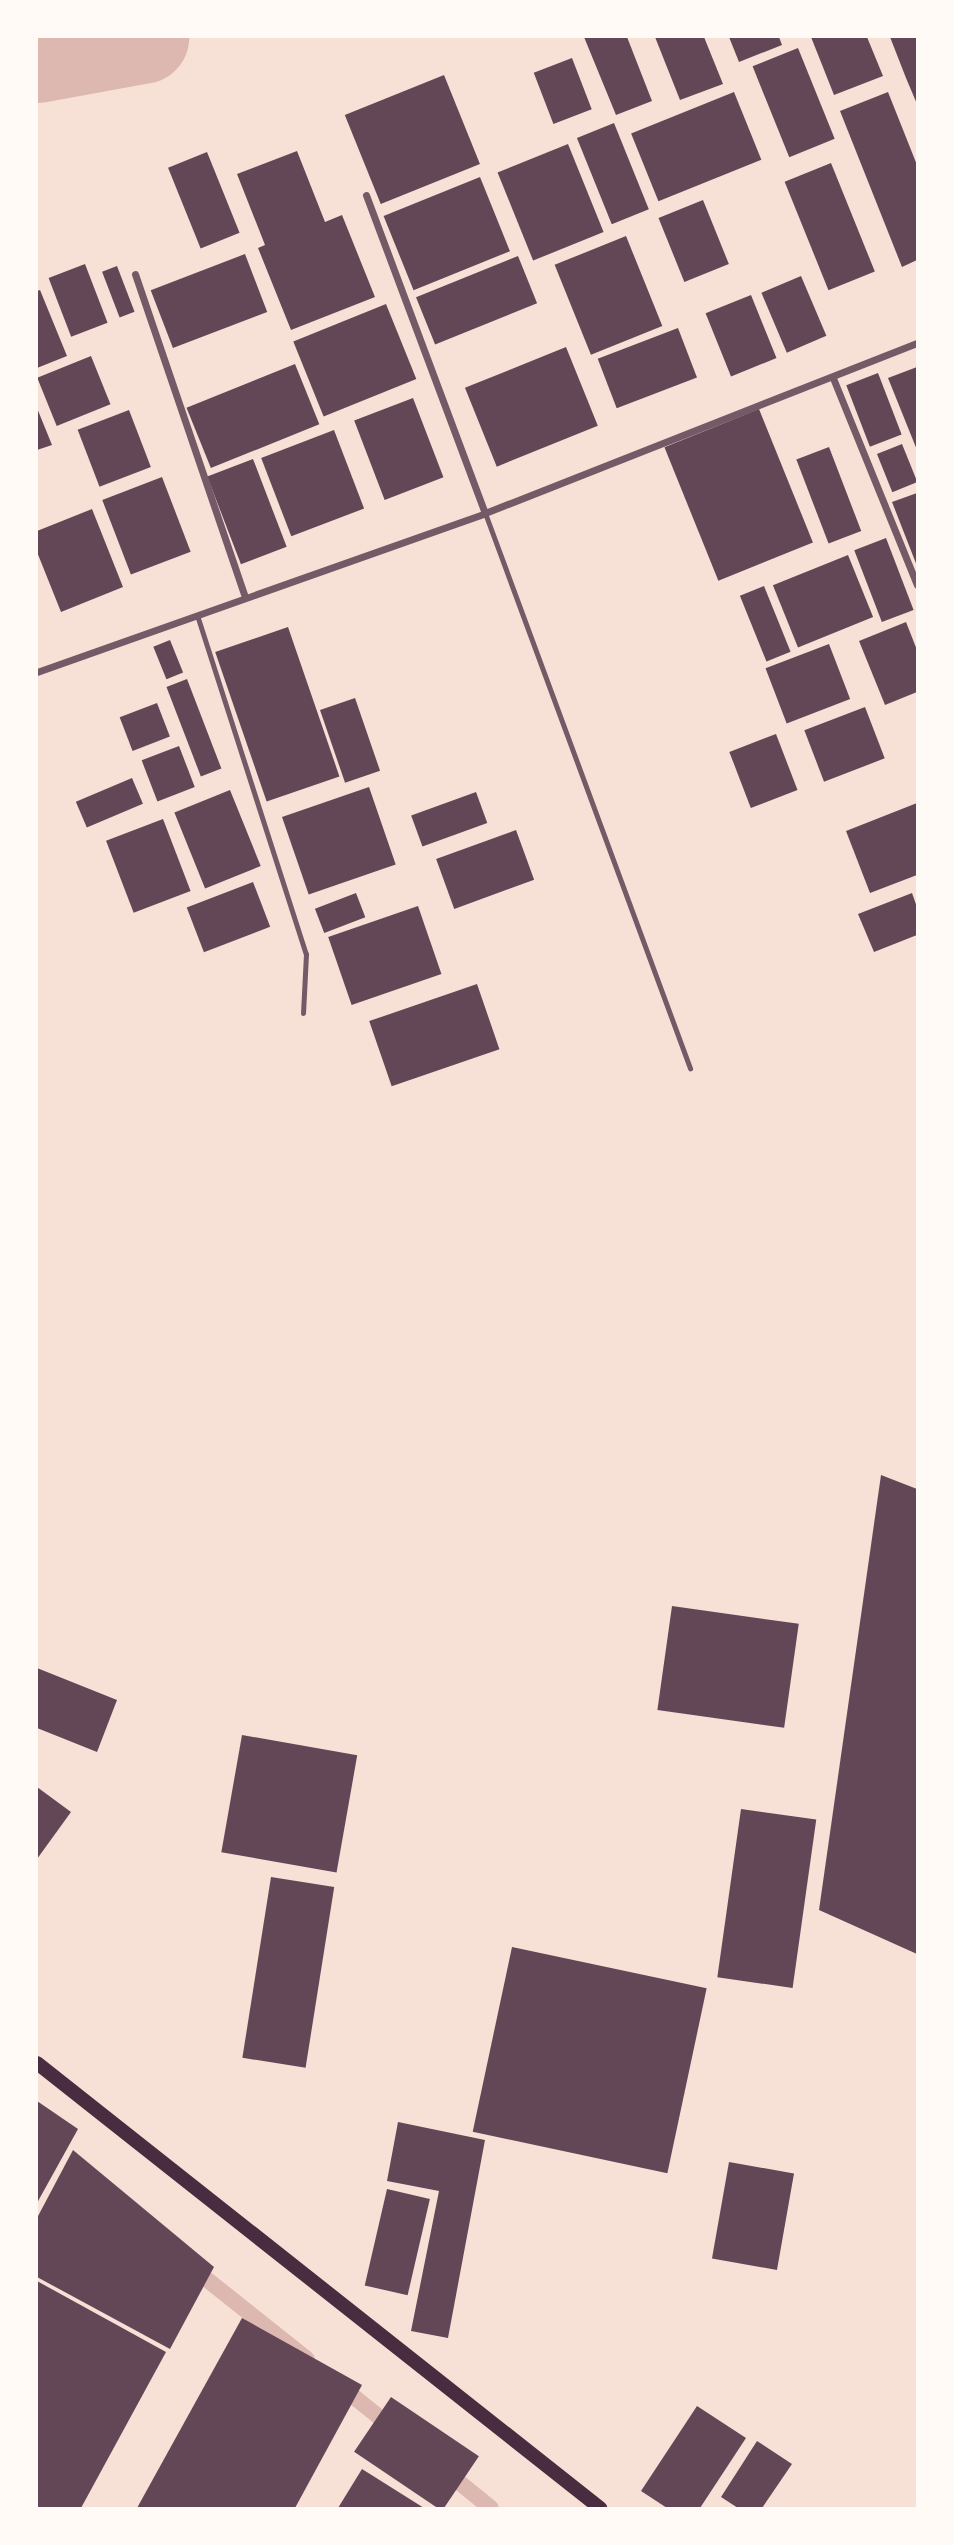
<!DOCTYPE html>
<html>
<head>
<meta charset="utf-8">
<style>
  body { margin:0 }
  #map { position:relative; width:954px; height:2545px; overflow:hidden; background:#f7e1d7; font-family:Literata,serif }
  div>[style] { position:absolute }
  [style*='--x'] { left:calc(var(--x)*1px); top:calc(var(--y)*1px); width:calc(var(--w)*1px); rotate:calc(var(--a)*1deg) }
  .stream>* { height:16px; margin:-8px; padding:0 8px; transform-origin:8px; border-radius:8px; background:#dcb8b0 }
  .river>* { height:93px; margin:-46.5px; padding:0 46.5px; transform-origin:46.5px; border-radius:46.5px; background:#dcb8b0 }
  .building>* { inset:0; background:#644757; transform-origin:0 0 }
  .service>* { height:5px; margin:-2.5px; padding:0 2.5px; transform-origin:2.5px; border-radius:2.5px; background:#755966 }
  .minor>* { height:7px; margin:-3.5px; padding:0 3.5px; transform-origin:3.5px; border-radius:3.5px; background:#755966 }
  .secondary>* { height:14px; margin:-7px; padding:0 7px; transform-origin:7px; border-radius:7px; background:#4a2c40 }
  span { translate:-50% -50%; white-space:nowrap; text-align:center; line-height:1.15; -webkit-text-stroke:5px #fffaf5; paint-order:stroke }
  .frame { position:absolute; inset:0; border:38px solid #fffaf5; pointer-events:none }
</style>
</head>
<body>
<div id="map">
  <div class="stream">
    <i style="--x:190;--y:2266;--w:149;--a:38.5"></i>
    <i style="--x:338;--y:2384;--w:72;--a:38.8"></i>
    <i style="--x:444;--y:2470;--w:60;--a:39"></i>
  </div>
  <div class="river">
    <i style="--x:37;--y:56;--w:107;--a:-10.3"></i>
  </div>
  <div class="building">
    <i style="clip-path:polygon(584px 37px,627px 37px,652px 101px,616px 115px)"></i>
    <i style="clip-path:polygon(655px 37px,704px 37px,723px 84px,680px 100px)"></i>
    <i style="clip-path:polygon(729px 37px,779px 37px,782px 45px,739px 62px)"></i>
    <i style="clip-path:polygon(811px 37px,867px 37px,883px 76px,834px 95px)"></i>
    <i style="clip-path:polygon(890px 37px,917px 37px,917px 104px,906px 78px)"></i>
    <i style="left:798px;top:48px;width:98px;height:49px;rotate:68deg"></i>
    <i style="left:572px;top:58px;width:55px;height:41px;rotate:69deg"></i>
    <i style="left:444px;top:75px;width:96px;height:107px;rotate:68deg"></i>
    <i style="left:734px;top:92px;width:73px;height:111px;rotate:68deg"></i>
    <i style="clip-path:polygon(888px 92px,917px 165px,917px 260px,902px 267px,840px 111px)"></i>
    <i style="left:614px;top:123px;width:93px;height:40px;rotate:68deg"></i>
    <i style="left:568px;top:144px;width:95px;height:76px;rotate:68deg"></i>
    <i style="clip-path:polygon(297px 151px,325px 222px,342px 215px,375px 297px,291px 330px,258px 248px,265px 245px,237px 174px)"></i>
    <i style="left:207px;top:152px;width:87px;height:42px;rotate:68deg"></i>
    <i style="left:831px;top:163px;width:117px;height:50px;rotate:68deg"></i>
    <i style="left:480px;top:177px;width:80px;height:104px;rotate:68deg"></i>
    <i style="left:703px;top:200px;width:69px;height:48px;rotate:68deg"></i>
    <i style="left:626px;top:236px;width:97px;height:77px;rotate:68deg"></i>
    <i style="left:245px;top:254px;width:62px;height:101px;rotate:69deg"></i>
    <i style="left:518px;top:256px;width:51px;height:110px;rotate:68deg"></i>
    <i style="left:85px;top:264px;width:63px;height:39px;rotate:69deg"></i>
    <i style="left:117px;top:266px;width:49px;height:16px;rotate:69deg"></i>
    <i style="left:801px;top:276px;width:65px;height:43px;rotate:67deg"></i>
    <i style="clip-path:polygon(40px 290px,67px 356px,37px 368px,37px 291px)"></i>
    <i style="left:751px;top:295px;width:68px;height:49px;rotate:68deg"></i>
    <i style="left:386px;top:304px;width:81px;height:100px;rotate:68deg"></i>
    <i style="left:678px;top:328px;width:53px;height:86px;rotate:69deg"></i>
    <i style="left:566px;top:347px;width:85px;height:109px;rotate:68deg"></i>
    <i style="left:91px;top:356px;width:52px;height:58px;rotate:68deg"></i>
    <i style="left:295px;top:364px;width:65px;height:117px;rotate:68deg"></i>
    <i style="clip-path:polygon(917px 367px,917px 450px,888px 378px)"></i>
    <i style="left:878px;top:373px;width:66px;height:34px;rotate:69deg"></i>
    <i style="left:413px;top:398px;width:85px;height:63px;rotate:69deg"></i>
    <i style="clip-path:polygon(37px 408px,52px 445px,37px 450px)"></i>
    <i style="left:759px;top:409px;width:144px;height:102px;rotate:68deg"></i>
    <i style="left:129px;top:410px;width:61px;height:55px;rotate:69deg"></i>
    <i style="left:334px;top:430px;width:84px;height:78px;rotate:69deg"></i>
    <i style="left:902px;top:444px;width:41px;height:27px;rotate:68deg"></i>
    <i style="left:829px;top:447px;width:90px;height:35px;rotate:69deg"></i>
    <i style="left:253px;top:459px;width:94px;height:49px;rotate:69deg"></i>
    <i style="left:162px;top:477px;width:80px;height:64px;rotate:69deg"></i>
    <i style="clip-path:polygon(917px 493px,917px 566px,892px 502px)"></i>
    <i style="clip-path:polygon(92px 509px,123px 587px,61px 612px,37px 552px,37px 531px)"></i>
    <i style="left:886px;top:538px;width:77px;height:34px;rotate:69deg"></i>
    <i style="left:848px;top:555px;width:67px;height:81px;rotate:68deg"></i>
    <i style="left:764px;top:586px;width:71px;height:26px;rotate:68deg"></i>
    <i style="clip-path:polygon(906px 622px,917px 650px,917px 692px,885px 705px,859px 641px)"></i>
    <i style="left:288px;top:627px;width:158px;height:77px;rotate:71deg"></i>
    <i style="left:170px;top:640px;width:35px;height:18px;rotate:68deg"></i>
    <i style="left:829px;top:644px;width:59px;height:68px;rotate:69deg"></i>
    <i style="left:187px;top:679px;width:96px;height:22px;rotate:69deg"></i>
    <i style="left:355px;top:698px;width:77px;height:37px;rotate:71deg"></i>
    <i style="left:157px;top:703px;width:36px;height:40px;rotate:69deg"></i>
    <i style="left:865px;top:707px;width:55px;height:65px;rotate:69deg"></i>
    <i style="left:776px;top:734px;width:60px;height:50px;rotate:69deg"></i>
    <i style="left:179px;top:746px;width:44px;height:40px;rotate:69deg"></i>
    <i style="left:132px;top:778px;width:28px;height:61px;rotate:67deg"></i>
    <i style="left:369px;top:787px;width:82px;height:92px;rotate:71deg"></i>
    <i style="left:230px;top:790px;width:82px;height:60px;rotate:68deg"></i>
    <i style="left:476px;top:792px;width:33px;height:69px;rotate:70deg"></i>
    <i style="clip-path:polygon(917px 803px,917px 875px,870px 893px,846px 831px)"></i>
    <i style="left:163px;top:819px;width:77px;height:61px;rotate:69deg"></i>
    <i style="left:516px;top:830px;width:53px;height:85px;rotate:70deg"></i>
    <i style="left:253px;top:882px;width:48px;height:71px;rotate:69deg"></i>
    <i style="left:356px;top:893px;width:26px;height:44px;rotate:69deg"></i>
    <i style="clip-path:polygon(912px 893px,917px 907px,917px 935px,874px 952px,858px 914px)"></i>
    <i style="left:418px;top:906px;width:72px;height:95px;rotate:71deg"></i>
    <i style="left:477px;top:984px;width:69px;height:114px;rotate:71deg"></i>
    <i style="clip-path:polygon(881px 1475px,917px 1489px,917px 1954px,819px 1910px)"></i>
    <i style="left:672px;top:1606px;width:128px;height:105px;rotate:8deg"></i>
    <i style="clip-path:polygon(37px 1668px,117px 1700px,97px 1752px,37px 1728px)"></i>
    <i style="left:242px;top:1735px;width:117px;height:119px;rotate:10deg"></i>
    <i style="clip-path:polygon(37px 1787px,71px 1812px,37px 1859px)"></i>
    <i style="left:741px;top:1809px;width:76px;height:170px;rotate:8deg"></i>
    <i style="left:271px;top:1877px;width:64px;height:183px;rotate:9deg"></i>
    <i style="left:512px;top:1947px;width:199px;height:189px;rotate:12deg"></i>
    <i style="clip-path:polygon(37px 2101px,78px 2129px,37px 2203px)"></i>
    <i style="clip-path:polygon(398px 2122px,485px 2140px,448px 2338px,411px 2331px,439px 2191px,387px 2181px)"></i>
    <i style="clip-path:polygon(73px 2150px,214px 2267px,170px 2349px,37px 2277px,37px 2218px)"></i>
    <i style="left:729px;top:2162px;width:66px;height:98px;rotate:10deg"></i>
    <i style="left:387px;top:2189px;width:44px;height:99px;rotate:13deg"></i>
    <i style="clip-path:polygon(37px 2281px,166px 2352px,81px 2508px,37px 2508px)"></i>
    <i style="clip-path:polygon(242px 2318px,362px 2385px,295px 2508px,137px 2508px)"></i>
    <i style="left:391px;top:2397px;width:106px;height:66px;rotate:34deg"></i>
    <i style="clip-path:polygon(697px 2406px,746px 2438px,700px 2508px,667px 2508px,641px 2491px)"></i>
    <i style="clip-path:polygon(757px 2441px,792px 2464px,762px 2508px,738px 2508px,721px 2497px)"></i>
    <i style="clip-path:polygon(362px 2469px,424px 2508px,338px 2508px)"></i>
  </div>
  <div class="service">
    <i style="--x:485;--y:513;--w:592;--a:69.73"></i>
    <i style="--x:197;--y:615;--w:356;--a:72.2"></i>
    <i style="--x:306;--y:954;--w:59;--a:92.9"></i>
  </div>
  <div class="minor">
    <i style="--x:366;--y:195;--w:340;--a:69.5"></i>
    <i style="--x:135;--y:274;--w:339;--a:71.2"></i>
    <i style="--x:833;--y:378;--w:223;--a:67.9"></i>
    <i style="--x:37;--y:672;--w:475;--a:-19.5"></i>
    <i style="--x:485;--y:513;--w:464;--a:-21.5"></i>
  </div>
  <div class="secondary">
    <i style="--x:37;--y:2063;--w:718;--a:38.32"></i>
  </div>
  <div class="frame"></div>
</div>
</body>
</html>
